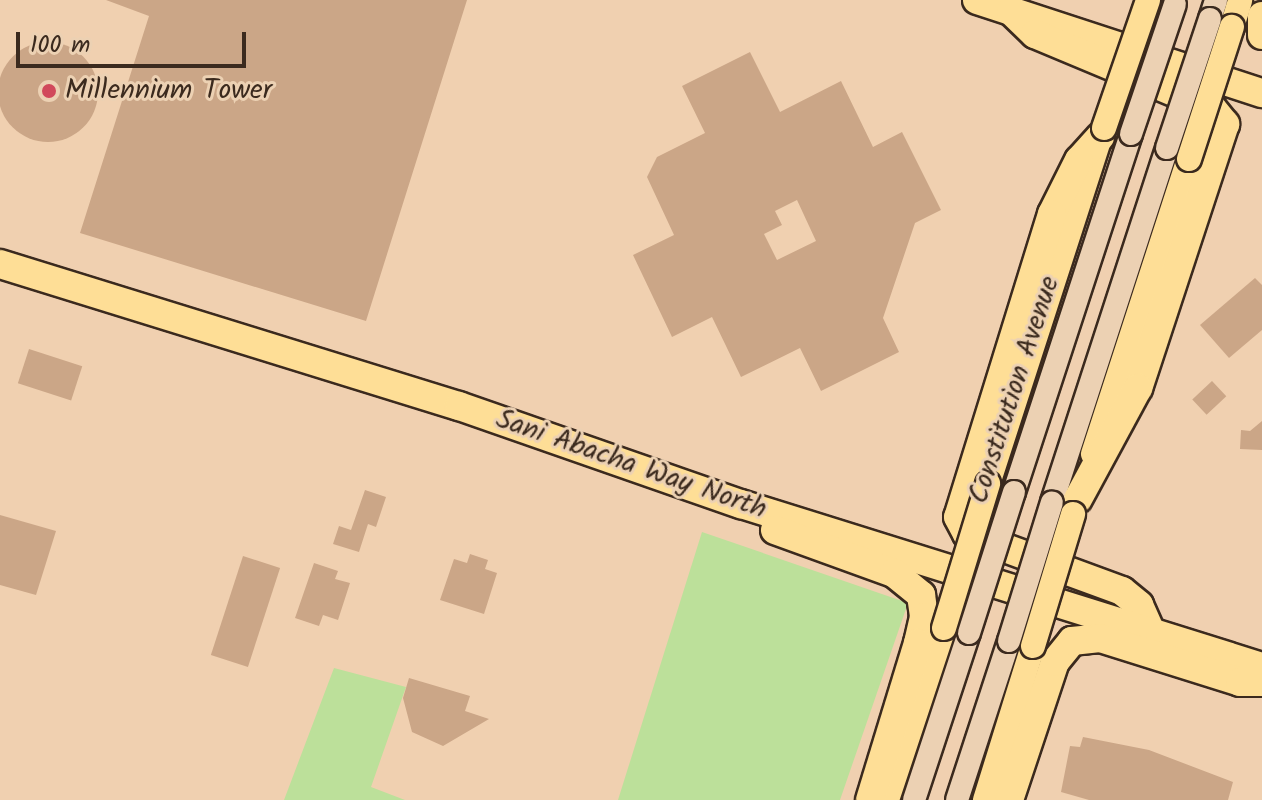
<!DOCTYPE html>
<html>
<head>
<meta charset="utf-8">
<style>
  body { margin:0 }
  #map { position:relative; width:1262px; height:800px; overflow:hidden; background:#f0d0b0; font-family:Kalam,sans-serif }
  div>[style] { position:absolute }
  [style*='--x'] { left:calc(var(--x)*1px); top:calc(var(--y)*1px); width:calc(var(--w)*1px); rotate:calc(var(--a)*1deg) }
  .green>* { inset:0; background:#bce09a }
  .building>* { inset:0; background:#cba687; transform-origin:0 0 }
  .round { border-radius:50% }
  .roads { filter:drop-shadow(2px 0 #3b2a1e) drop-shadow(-2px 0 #3b2a1e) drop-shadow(0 2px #3b2a1e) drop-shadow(0 -2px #3b2a1e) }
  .secondary>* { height:22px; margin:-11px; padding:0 11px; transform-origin:11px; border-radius:11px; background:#ecd1b3 }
  .primary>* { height:24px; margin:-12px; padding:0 12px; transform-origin:12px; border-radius:12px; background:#fede96 }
  .highway>* { height:28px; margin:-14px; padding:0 14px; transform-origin:14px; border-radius:14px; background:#fede96 }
  .bridges { filter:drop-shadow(2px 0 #3b2a1e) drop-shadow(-2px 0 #3b2a1e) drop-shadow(0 2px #3b2a1e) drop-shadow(0 -2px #3b2a1e) }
  .secondary-bridge>* { height:22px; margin:-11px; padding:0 11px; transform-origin:11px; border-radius:11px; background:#ecd1b3 }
  .primary-bridge>* { height:24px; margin:-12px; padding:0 12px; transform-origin:12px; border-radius:12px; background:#fede96 }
  .dots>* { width:22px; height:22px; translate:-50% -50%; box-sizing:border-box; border:4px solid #ecd1b3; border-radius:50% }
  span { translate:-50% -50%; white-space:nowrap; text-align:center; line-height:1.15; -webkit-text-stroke:6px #ecd1b3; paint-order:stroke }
  .poi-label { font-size:28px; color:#3b2a1e }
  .left { translate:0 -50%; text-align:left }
  .street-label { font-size:28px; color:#3b2a1e }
  .scale { position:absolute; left:16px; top:32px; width:230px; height:36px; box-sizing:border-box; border:4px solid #3b2a1e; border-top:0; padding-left:10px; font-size:24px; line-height:28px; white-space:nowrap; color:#3b2a1e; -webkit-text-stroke:6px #ecd1b3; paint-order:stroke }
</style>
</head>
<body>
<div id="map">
  <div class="green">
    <i style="clip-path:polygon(702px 532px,908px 603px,840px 800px,618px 800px)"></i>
    <i style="clip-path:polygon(334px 668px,406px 687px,371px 787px,405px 800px,284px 800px)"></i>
  </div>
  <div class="building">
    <i style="clip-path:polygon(106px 0,467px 0,366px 321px,80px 233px,149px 16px)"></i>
    <i class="round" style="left:-2px;top:42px;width:100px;height:100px"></i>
    <i style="clip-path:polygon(evenodd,750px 52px,780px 112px,841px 81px,873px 147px,902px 132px,941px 210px,915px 223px,883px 318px,899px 352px,821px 391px,800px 348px,741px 377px,712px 317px,672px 337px,633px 255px,674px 235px,647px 177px,657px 157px,705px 133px,682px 86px,750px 52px,797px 200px,816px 241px,777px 260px,764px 234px,782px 225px,775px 211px,797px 200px)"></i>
    <i style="clip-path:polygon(1255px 278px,1262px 285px,1262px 330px,1229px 358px,1200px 325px)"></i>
    <i style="left:29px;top:349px;width:56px;height:36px;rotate:18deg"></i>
    <i style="left:1212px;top:381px;width:21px;height:27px;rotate:47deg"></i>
    <i style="clip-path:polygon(1262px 421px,1262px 450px,1240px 449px,1241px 430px,1250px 431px)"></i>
    <i style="clip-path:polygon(365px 490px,386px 497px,376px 527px,368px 524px,359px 552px,333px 544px,339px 526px,351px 530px)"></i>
    <i style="clip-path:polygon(0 515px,56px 531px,36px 595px,0 585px)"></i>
    <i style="clip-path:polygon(470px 554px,488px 560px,485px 569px,497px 573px,484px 614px,440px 600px,454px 559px,467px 563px)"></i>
    <i style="left:243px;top:556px;width:39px;height:104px;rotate:18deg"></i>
    <i style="clip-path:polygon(314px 563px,338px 571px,335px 579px,350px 583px,338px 620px,323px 615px,319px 626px,295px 618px)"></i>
    <i style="clip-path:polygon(409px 678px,470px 696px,465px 711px,489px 719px,443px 746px,412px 732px,403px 698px)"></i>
    <i style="clip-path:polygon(1083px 737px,1149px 750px,1233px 782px,1228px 800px,1089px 800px,1061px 792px,1070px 746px,1080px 747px)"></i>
  </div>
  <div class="roads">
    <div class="secondary">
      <i style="--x:1210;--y:19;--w:20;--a:-72"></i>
      <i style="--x:1014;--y:492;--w:377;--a:-71.9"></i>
      <i style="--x:1052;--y:502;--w:372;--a:-72"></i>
      <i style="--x:914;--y:800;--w:176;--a:-71.8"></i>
      <i style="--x:957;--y:800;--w:167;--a:-71.9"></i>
    </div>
    <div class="primary">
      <i style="--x:1232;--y:27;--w:28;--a:-73"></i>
      <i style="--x:1093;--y:454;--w:310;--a:-72"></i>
      <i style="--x:988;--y:484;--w:361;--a:-72.1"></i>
      <i style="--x:887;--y:800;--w:181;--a:-71.7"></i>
      <i style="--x:985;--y:800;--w:161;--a:-72.7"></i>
    </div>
    <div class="highway">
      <i style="--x:977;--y:0;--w:300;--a:18.1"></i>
      <i style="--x:1011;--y:11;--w:33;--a:44"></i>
      <i style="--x:1035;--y:34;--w:192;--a:22.7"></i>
      <i style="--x:1212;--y:108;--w:21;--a:51"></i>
      <i style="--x:1225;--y:124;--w:278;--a:108.2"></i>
      <i style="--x:1138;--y:388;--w:126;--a:118.4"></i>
      <i style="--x:1262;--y:16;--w:19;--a:90"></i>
      <i style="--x:1100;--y:137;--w:31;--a:132"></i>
      <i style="--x:1079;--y:160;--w:60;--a:116.6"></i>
      <i style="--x:1052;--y:214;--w:317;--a:107.2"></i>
      <i style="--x:958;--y:517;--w:19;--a:62"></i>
      <i style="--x:967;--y:534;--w:165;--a:20.2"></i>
      <i style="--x:1122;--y:591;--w:22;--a:39"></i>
      <i style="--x:1139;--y:605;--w:30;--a:66"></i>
      <i style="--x:0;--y:264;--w:480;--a:17.2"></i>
      <i style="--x:459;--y:406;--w:299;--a:19.2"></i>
      <i style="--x:741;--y:504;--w:546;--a:17.37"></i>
      <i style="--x:775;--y:530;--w:127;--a:19.9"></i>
      <i style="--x:894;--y:573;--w:35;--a:39"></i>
      <i style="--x:921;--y:595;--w:22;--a:82"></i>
      <i style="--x:924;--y:617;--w:27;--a:103"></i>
      <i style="--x:918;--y:643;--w:164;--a:107"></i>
      <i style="--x:1009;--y:800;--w:145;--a:-71.6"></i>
      <i style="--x:1055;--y:662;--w:27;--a:-51"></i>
      <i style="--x:1072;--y:641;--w:28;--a:-6"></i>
      <i style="--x:1100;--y:638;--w:147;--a:17.4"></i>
      <i style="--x:1240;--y:682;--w:22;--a:0"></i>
    </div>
  </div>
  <div class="bridges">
    <div class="secondary-bridge">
      <i style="--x:1131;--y:134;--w:137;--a:-71.3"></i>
      <i style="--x:1167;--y:148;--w:136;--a:-71.6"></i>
      <i style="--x:969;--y:633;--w:148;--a:-72.3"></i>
      <i style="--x:1009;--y:641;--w:145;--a:-72.8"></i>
    </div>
    <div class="primary-bridge">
      <i style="--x:1104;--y:128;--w:135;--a:-71"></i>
      <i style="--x:1189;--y:159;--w:139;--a:-72"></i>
      <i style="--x:944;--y:628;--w:151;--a:-73"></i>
      <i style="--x:1033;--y:646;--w:138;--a:-73.1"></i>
    </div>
  </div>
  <div class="dots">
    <i style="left:49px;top:91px;background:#d1495b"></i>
  </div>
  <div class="poi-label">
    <span class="left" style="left:65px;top:91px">Millennium Tower</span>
  </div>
  <div class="street-label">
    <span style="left:1015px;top:390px;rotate:-72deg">Constitution Avenue</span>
    <span style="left:631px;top:465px;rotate:19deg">Sani Abacha Way North</span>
  </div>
  <div class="scale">100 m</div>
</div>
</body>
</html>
